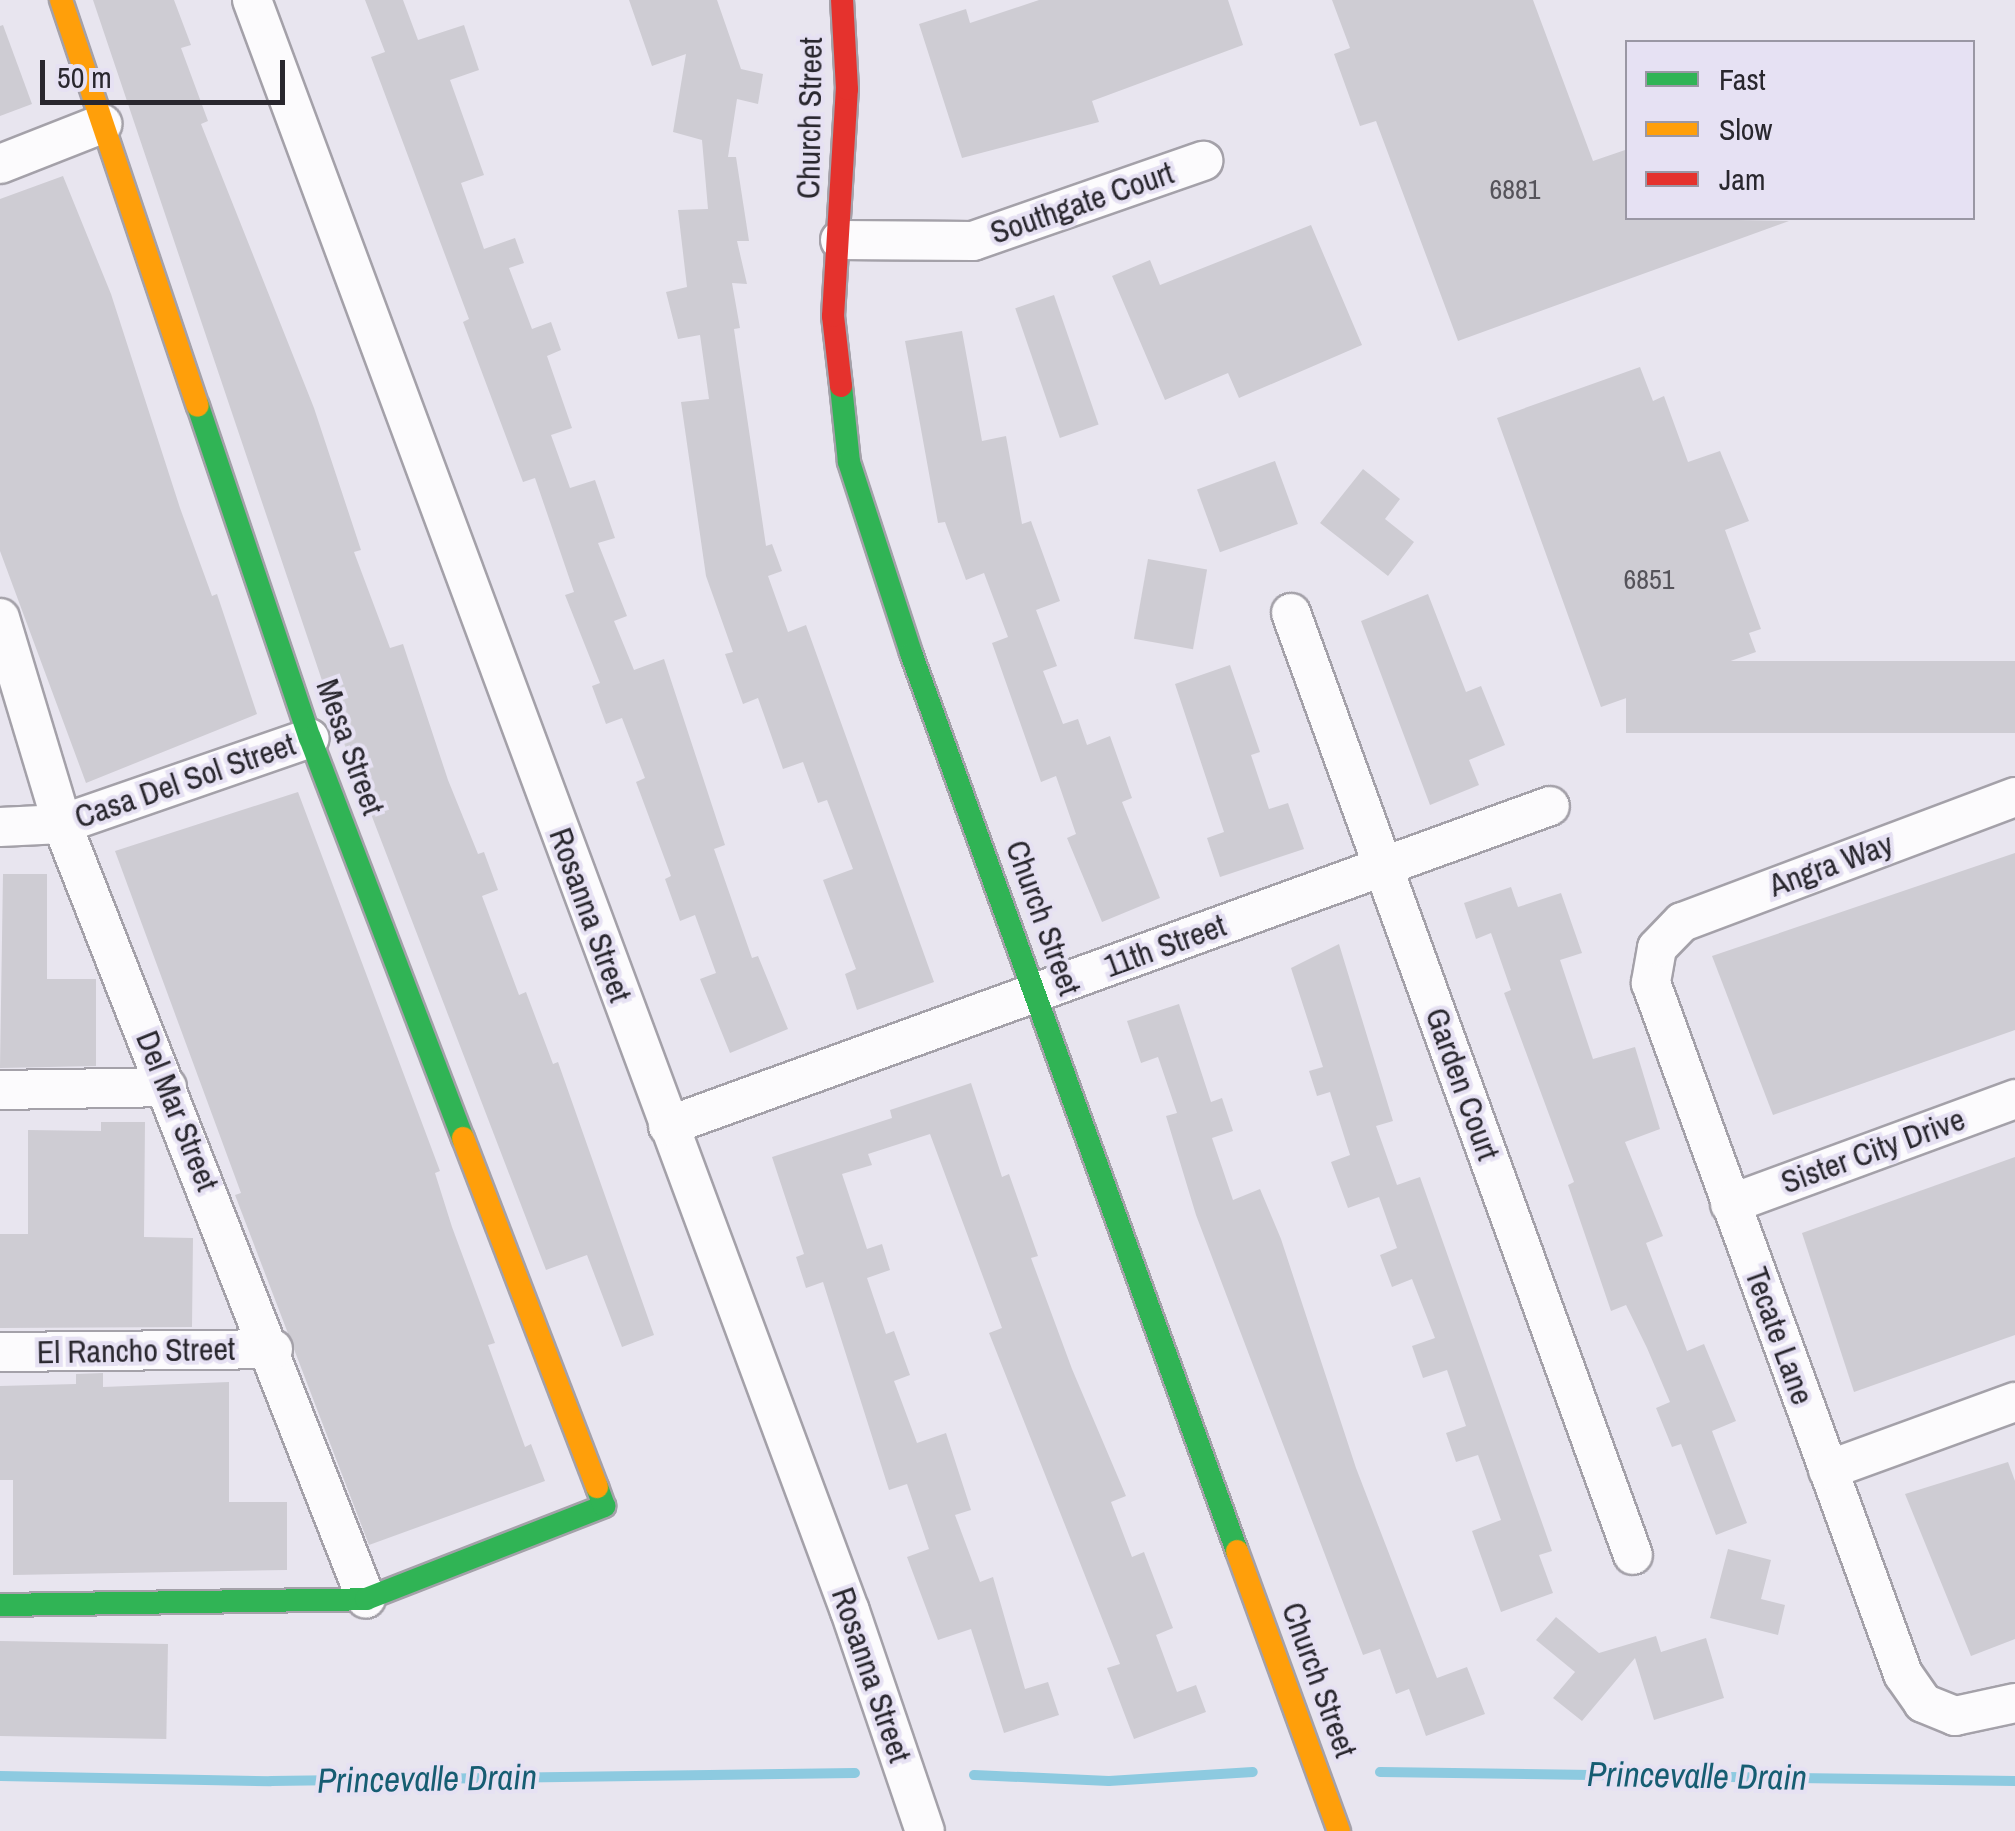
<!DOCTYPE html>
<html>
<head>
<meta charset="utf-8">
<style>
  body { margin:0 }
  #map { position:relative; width:2015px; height:1831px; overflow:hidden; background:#e8e5ef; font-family:"Archivo Narrow",sans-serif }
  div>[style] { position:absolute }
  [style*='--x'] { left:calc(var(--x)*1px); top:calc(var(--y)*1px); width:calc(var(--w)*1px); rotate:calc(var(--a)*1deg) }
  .stream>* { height:10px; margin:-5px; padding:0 5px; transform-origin:5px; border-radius:5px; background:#8dcae0 }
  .building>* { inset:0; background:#ceccd3; transform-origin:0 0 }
  .roads { filter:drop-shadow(2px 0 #a4a1a9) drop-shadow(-2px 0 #a4a1a9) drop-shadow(0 2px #a4a1a9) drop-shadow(0 -2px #a4a1a9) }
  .street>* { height:38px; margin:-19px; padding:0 19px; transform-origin:19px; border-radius:19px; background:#fcfbfd }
  .fast>* { height:22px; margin:-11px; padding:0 11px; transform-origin:11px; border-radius:11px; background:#30b455 }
  .slow>* { height:22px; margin:-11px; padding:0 11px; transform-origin:11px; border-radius:11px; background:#ff9f0a }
  .jam>* { height:22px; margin:-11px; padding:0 11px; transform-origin:11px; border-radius:11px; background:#e5322d }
  span { translate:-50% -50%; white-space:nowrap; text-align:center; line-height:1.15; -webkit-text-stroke:8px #e6e1f3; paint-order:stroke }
  .number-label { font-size:28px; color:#55535a }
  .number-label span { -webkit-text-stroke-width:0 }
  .street-label { font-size:32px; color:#29272e }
  .water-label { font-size:35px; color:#165d72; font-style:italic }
  .legend { position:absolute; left:1625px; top:40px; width:350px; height:180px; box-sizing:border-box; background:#e6e1f3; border:2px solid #9a97a4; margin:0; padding:12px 18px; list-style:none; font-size:30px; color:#29272e }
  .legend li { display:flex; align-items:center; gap:20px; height:50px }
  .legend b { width:50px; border:2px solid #9a97a4 }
  .scale { position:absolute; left:40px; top:60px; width:245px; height:45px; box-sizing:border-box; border:5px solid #29272e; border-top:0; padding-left:12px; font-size:30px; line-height:35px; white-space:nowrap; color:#29272e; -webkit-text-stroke:8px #e6e1f3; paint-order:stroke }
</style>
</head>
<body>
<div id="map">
  <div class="stream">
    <i style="--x:1380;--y:1772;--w:635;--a:0.81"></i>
    <i style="--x:974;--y:1775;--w:135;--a:2.5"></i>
    <i style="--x:1109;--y:1781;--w:144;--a:-3.6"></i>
    <i style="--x:0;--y:1776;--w:271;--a:1.1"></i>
    <i style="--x:271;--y:1781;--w:584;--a:-0.78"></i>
  </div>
  <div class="building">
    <i style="clip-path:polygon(93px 0,174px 0,191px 45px,181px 48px,208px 121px,201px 124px,314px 408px,361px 550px,354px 552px,390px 648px,403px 644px,448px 780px,478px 854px,484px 852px,498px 890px,482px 896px,519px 995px,526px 992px,553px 1064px,558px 1062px,654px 1335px,622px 1347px,587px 1255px,546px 1270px,338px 728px)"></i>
    <i style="clip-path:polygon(365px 0,403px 0,418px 40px,464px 25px,479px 70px,450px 80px,484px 175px,461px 183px,484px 249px,515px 238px,524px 263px,509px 268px,532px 329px,551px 322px,561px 350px,547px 356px,572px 428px,551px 435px,570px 488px,595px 480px,615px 538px,598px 543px,627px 616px,614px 621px,634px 670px,664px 659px,725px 845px,714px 849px,752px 958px,758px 956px,788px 1029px,730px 1053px,700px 979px,716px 973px,695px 915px,680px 921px,665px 879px,671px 876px,636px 782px,645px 778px,622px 718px,606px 724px,592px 686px,600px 683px,565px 595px,574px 592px,535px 478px,523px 482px,463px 322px,469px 319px,371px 57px,385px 52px)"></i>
    <i style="clip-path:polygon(629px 0,717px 0,741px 69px,763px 74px,758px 104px,737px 99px,728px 157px,736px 157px,749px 241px,737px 241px,747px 284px,732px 283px,740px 328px,734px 329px,766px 546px,772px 544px,782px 571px,768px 576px,788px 632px,806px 625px,934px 982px,857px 1010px,845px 974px,856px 969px,823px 880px,853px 869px,827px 800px,818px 803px,803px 762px,783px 769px,758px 698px,743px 704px,725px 654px,733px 652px,706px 576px,681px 402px,709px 399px,700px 335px,678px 339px,666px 292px,687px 287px,678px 210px,708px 209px,702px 140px,673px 132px,686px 54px,652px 66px)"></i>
    <i style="clip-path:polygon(1039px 0,1228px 0,1243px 45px,1092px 101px,1099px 122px,962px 158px,919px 24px,966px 9px,970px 23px)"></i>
    <i style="clip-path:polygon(1332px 0,1533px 0,1593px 161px,1628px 149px,1628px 218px,1789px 221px,1458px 341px,1376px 121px,1360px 126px,1334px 54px,1350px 48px)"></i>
    <i style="clip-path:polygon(3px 25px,32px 104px,0 116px,0 26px)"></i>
    <i style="clip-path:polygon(63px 176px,111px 294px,180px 508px,212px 596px,217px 594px,257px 714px,86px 783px,0 551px,0 199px)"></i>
    <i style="clip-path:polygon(1311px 225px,1362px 345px,1239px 398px,1228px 373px,1165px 400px,1112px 276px,1150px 260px,1160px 285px)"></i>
    <i style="left:1054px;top:295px;width:137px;height:41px;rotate:71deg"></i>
    <i style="clip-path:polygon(962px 331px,982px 441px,1006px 436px,1022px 524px,1031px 521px,1060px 601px,1036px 610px,1057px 666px,1043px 671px,1063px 724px,1078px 719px,1087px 745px,1110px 736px,1132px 798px,1122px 802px,1160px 898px,1102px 922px,1067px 838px,1076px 834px,1056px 776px,1041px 782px,992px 643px,1008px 637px,984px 573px,966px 580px,945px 522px,938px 523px,905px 341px)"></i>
    <i style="clip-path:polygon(1640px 367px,1653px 401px,1664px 396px,1688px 462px,1720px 451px,1749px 521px,1725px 530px,1761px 629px,1749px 633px,1756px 652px,1601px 707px,1497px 418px)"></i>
    <i style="left:1275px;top:461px;width:67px;height:83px;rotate:70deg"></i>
    <i style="clip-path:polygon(1363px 469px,1400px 499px,1385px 519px,1414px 542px,1388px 576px,1320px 523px)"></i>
    <i style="left:1148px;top:559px;width:60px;height:81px;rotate:10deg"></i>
    <i style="clip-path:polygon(1428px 594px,1466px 692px,1481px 686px,1505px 745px,1469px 760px,1479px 785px,1430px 805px,1361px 621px)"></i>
    <i style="left:2015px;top:661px;width:72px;height:389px;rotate:90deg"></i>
    <i style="clip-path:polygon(1230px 665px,1260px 752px,1251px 755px,1269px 809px,1288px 803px,1304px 849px,1220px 877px,1207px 838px,1224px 832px,1175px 684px)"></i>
    <i style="clip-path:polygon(298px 792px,440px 1171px,435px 1173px,452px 1227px,495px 1343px,488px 1345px,525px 1447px,531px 1444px,545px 1481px,369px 1545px,235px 1195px,241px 1193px,115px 851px)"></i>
    <i style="clip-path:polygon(2015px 853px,2015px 1030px,1773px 1115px,1712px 956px)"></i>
    <i style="clip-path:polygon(3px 874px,47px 874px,47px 979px,96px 979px,96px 1066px,0 1068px)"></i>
    <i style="clip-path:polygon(1511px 887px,1518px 907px,1561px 893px,1582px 953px,1560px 960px,1593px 1059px,1635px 1047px,1660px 1129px,1625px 1142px,1663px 1236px,1646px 1243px,1687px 1351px,1704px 1344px,1736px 1421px,1712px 1431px,1747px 1523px,1716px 1535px,1681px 1444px,1672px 1447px,1656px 1408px,1670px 1402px,1647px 1348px,1626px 1305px,1611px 1311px,1568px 1185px,1574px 1182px,1504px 993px,1511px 990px,1491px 933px,1476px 939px,1464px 903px)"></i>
    <i style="clip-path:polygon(1339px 944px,1393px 1121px,1376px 1126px,1397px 1185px,1420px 1177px,1552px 1551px,1539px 1555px,1553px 1593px,1501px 1612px,1472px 1531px,1501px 1520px,1478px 1455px,1456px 1462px,1446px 1433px,1466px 1426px,1447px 1370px,1423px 1378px,1412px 1346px,1435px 1338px,1412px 1279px,1392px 1287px,1380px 1255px,1397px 1248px,1379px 1197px,1348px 1208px,1331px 1162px,1350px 1155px,1330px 1092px,1317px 1096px,1309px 1071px,1323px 1067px,1291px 968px)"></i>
    <i style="clip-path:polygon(1179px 1004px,1211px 1102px,1222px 1098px,1233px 1131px,1212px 1138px,1233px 1200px,1260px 1189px,1281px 1239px,1356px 1468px,1437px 1678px,1467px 1667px,1485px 1714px,1426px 1736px,1409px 1689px,1396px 1694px,1380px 1649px,1363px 1655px,1196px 1215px,1166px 1116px,1177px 1113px,1158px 1057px,1141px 1063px,1127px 1021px)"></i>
    <i style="clip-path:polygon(971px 1083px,1002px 1177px,1009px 1174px,1038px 1256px,1031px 1258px,1072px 1369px,1126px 1496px,1111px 1502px,1132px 1557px,1144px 1552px,1173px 1628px,1156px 1635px,1177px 1692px,1196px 1685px,1206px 1712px,1134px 1739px,1107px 1668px,1120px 1664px,989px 1333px,1002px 1328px,930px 1134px,868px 1154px,872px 1165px,842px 1174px,867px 1249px,882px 1244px,890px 1270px,867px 1278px,886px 1334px,894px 1331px,910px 1375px,894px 1381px,917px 1443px,946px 1433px,971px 1510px,955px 1515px,980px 1582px,993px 1577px,1025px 1689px,1048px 1682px,1059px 1715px,1004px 1733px,971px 1629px,938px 1640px,907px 1557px,929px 1549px,907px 1484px,889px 1490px,823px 1282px,806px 1288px,796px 1257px,804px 1254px,772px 1157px,892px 1118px,890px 1110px)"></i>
    <i style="clip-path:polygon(101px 1122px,145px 1122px,144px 1237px,193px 1238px,192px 1327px,0 1328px,0 1234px,28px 1234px,28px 1130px,101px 1131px)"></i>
    <i style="clip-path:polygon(2015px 1157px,2015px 1335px,1854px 1392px,1802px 1233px)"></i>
    <i style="clip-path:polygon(103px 1373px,103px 1387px,229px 1382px,229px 1502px,287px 1502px,287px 1570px,13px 1575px,13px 1480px,0 1480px,0 1386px,76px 1384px,76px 1374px)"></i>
    <i style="clip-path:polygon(2008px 1462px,2015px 1481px,2015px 1639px,1971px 1656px,1905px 1494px)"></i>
    <i style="clip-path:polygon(1728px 1549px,1771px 1560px,1761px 1599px,1785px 1605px,1778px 1635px,1710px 1618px)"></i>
    <i style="clip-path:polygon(1556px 1617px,1599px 1653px,1656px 1636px,1661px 1652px,1706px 1638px,1724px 1698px,1654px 1720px,1635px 1658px,1582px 1721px,1553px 1698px,1575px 1672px,1536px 1640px)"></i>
    <i style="left:0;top:1641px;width:168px;height:95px;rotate:1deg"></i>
  </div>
  <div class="roads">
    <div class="street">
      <i style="--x:252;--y:0;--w:1718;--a:69.64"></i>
      <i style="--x:850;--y:1611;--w:232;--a:71.2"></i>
      <i style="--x:0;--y:164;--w:110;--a:-21.4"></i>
      <i style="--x:840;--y:240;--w:133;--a:0.4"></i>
      <i style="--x:973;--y:241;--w:244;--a:-19.2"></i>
      <i style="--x:1291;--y:613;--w:1002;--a:70.05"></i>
      <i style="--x:0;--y:618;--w:215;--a:73.2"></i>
      <i style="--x:62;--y:824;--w:832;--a:68.58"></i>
      <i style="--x:2015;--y:797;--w:356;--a:159.4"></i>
      <i style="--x:1682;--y:922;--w:36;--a:134"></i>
      <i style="--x:1657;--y:948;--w:36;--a:100"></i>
      <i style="--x:1651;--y:983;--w:736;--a:69.96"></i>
      <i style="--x:1903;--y:1674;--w:35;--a:55"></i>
      <i style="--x:1923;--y:1703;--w:35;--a:22"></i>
      <i style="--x:1955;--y:1716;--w:61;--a:-12.2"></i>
      <i style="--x:0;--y:827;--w:62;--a:-2.8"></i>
      <i style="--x:62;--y:824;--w:262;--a:-19.1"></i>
      <i style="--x:0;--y:1090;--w:167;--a:-1"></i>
      <i style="--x:668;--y:1126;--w:938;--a:-19.94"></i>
      <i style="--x:1730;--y:1204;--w:304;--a:-20.2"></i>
      <i style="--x:0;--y:1352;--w:273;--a:-0.6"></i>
      <i style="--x:1828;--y:1470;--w:199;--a:-20"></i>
    </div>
    <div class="fast">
      <i style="--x:841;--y:386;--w:76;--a:84"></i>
      <i style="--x:849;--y:462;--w:201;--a:72"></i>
      <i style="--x:911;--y:653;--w:955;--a:70.05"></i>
      <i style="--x:198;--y:406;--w:350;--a:71.4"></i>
      <i style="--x:310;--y:738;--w:428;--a:69.1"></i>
      <i style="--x:0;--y:1605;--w:366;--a:-0.9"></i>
      <i style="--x:366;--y:1599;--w:256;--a:-21.3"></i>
      <i style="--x:604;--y:1506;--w:20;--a:-110"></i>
    </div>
    <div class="slow">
      <i style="--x:61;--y:0;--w:428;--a:71.4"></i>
      <i style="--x:463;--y:1138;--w:374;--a:69"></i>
      <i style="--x:1237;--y:1551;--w:298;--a:70"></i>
    </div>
    <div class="jam">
      <i style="--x:841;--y:386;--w:70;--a:-96.5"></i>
      <i style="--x:833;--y:316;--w:227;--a:-86.5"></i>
      <i style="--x:847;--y:89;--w:89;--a:-93.2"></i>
    </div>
  </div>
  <div class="number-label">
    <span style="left:1515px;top:189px">6881</span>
    <span style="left:1649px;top:579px">6851</span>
  </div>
  <div class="street-label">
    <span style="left:810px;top:118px;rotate:-89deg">Church Street</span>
    <span style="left:1082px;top:203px;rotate:-19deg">Southgate Court</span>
    <span style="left:350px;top:747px;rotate:70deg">Mesa Street</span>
    <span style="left:185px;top:781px;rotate:-19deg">Casa Del Sol Street</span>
    <span style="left:1831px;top:865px;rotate:-20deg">Angra Way</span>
    <span style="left:590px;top:915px;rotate:70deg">Rosanna Street</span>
    <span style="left:1043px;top:918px;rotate:70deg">Church Street</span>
    <span style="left:1165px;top:946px;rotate:-20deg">11th Street</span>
    <span style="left:1462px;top:1084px;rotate:70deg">Garden Court</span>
    <span style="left:177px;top:1111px;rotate:68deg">Del Mar Street</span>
    <span style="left:1873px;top:1151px;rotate:-20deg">Sister City Drive</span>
    <span style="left:1779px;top:1336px;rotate:70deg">Tecate Lane</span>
    <span style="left:136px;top:1351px;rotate:-1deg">El Rancho Street</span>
    <span style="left:871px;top:1675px;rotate:71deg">Rosanna Street</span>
    <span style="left:1319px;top:1680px;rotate:70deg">Church Street</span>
  </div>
  <div class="water-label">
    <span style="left:1697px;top:1776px;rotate:1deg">Princevalle Drain</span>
    <span style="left:427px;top:1779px;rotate:-1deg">Princevalle Drain</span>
  </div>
  <ul class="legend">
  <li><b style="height:12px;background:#30b455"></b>Fast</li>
  <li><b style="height:12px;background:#ff9f0a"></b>Slow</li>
  <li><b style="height:12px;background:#e5322d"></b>Jam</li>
  </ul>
  <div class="scale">50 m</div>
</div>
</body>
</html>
